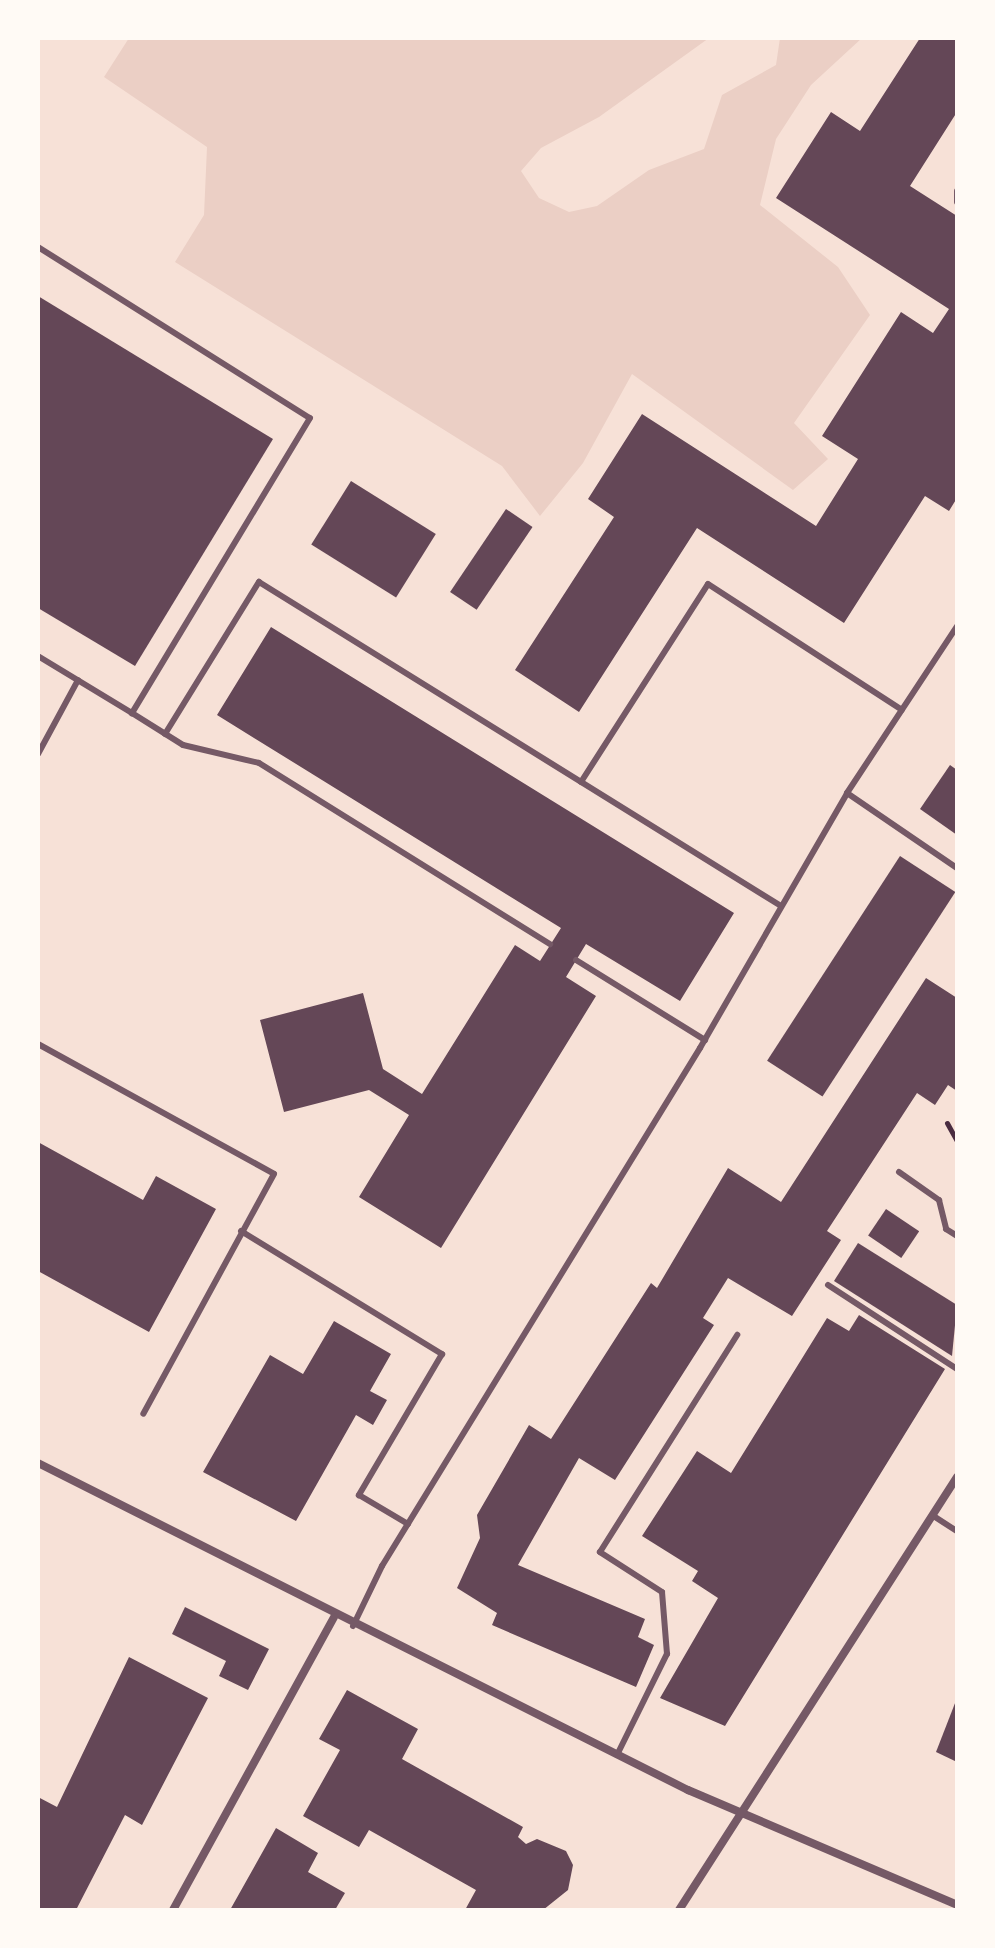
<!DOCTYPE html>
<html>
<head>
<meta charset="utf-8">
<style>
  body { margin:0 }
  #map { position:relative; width:995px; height:1948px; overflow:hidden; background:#f7e1d7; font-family:Arial,sans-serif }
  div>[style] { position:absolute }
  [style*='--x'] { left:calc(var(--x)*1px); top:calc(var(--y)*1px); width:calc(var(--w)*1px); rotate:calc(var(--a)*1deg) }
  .green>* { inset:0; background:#ebcfc5 }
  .building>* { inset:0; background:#644757; transform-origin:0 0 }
  .path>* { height:5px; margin:-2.5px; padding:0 2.5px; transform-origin:2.5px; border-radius:2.5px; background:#4a2c40 }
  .service>* { height:6px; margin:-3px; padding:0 3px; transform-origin:3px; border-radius:3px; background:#755966 }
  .minor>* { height:8px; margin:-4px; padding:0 4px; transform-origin:4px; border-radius:4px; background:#755966 }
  span { translate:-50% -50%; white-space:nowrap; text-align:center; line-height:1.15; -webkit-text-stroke:6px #fffaf5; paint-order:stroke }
  .frame { position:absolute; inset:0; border:40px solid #fffaf5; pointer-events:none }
</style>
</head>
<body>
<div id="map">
  <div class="green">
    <i style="clip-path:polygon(129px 38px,709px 38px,599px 117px,541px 148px,521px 171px,539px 198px,569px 212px,597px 206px,649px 170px,704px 149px,722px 95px,776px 65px,780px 38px,862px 38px,811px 85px,776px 139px,760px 205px,838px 267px,870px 315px,794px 423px,828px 459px,793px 490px,632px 374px,583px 463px,540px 516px,502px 466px,175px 262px,204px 215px,207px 147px,104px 77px)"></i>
  </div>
  <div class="building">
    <i style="clip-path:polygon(920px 38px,957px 38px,957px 112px,910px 186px,957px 216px,957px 498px,949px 511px,925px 496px,844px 623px,697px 528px,579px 712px,515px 670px,614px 517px,588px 499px,642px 414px,816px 526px,858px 459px,822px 436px,901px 312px,933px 333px,949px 309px,776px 198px,831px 112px,860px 131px)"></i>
    <i style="clip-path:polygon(38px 296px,273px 439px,135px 666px,38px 608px)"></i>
    <i style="left:351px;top:481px;width:100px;height:75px;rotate:32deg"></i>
    <i style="left:506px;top:509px;width:32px;height:100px;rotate:34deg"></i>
    <i style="clip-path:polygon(271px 627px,734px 913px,680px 1001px,586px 944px,566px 977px,596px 996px,441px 1248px,359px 1197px,409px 1115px,369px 1090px,284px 1112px,260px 1020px,363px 993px,383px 1069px,422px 1094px,515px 945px,540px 961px,561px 928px,217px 715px)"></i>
    <i style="clip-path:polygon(950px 765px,957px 770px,957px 835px,920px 809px)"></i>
    <i style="left:900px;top:856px;width:66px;height:244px;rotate:33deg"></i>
    <i style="clip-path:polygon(926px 978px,957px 998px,957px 1091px,948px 1085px,935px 1105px,917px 1093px,827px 1231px,841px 1240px,792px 1316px,728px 1278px,703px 1318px,714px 1325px,615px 1480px,579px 1458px,518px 1565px,645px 1619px,638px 1637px,654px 1645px,636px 1687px,492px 1625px,497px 1613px,457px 1588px,480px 1538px,477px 1515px,529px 1425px,551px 1439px,651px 1283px,657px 1288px,728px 1168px,781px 1202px)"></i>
    <i style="clip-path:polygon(38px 1142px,143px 1200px,156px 1176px,216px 1209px,149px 1332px,38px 1271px)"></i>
    <i style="left:886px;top:1209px;width:40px;height:32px;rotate:34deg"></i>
    <i style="clip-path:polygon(858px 1243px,957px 1305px,952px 1356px,834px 1281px)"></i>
    <i style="clip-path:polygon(859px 1315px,945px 1369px,725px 1726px,660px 1698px,718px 1598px,692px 1581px,698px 1571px,642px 1536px,697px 1451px,731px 1473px,827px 1318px,849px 1331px)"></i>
    <i style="clip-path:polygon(334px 1321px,391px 1354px,370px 1391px,387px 1400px,373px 1425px,356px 1415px,296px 1521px,203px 1472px,270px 1355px,303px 1374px)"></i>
    <i style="clip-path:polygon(185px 1607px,269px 1649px,248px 1690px,219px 1676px,226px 1661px,172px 1634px)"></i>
    <i style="clip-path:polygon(129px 1657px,208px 1698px,142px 1825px,125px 1815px,76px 1910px,38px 1910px,38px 1797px,57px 1807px)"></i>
    <i style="clip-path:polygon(347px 1690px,418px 1729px,402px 1759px,523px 1827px,518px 1837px,526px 1844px,537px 1839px,566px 1851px,573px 1865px,568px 1890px,543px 1910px,465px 1910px,476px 1890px,369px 1830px,359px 1847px,303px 1816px,340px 1750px,319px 1739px)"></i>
    <i style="clip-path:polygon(957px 1698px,957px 1762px,936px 1752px)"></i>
    <i style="clip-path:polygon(276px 1828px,318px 1853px,308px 1872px,345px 1893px,335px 1910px,230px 1910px)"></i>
  </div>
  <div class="path">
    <i style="--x:947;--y:1123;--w:21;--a:61"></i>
  </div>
  <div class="service">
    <i style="--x:957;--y:191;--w:11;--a:90"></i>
    <i style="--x:38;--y:247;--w:321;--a:32.2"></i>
    <i style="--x:310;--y:418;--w:345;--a:121.1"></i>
    <i style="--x:132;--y:713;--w:110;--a:-148.8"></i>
    <i style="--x:132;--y:713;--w:60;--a:32.1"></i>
    <i style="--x:183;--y:745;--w:78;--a:13.3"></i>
    <i style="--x:259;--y:763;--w:343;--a:31.9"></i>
    <i style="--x:165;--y:734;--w:179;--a:-58.3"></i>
    <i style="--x:259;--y:582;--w:614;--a:31.83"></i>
    <i style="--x:38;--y:754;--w:84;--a:-61.6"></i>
    <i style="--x:581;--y:782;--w:235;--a:-57.3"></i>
    <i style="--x:708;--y:584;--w:231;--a:33"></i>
    <i style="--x:847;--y:793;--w:133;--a:34.3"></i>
    <i style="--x:576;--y:960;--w:152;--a:31.8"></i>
    <i style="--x:38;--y:1044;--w:269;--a:28.8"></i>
    <i style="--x:274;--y:1174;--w:273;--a:118.6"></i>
    <i style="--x:899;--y:1172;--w:49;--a:35"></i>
    <i style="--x:939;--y:1200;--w:30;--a:76"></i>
    <i style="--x:946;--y:1229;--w:13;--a:32"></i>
    <i style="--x:241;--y:1231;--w:236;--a:31.5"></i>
    <i style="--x:442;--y:1354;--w:164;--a:120.5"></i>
    <i style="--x:359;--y:1495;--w:57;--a:30.6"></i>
    <i style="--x:828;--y:1285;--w:154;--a:33.1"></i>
    <i style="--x:932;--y:1515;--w:30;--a:33"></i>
    <i style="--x:353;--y:1626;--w:67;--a:-64.2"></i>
    <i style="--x:382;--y:1566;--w:608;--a:-58.45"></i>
    <i style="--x:700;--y:1048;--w:294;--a:-60"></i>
    <i style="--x:847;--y:793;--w:200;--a:-56.6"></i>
    <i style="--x:617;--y:1755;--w:113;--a:-63.7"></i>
    <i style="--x:667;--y:1654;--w:62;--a:-94.6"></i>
    <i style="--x:662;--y:1592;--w:74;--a:-147.2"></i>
    <i style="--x:600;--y:1552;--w:257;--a:-57.7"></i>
  </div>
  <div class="minor">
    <i style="--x:38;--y:1463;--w:728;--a:26.71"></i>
    <i style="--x:688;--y:1790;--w:293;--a:23.1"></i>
    <i style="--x:173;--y:1910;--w:334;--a:-61.2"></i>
    <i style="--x:679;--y:1910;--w:515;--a:-57.3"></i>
  </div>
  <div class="frame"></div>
</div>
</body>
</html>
